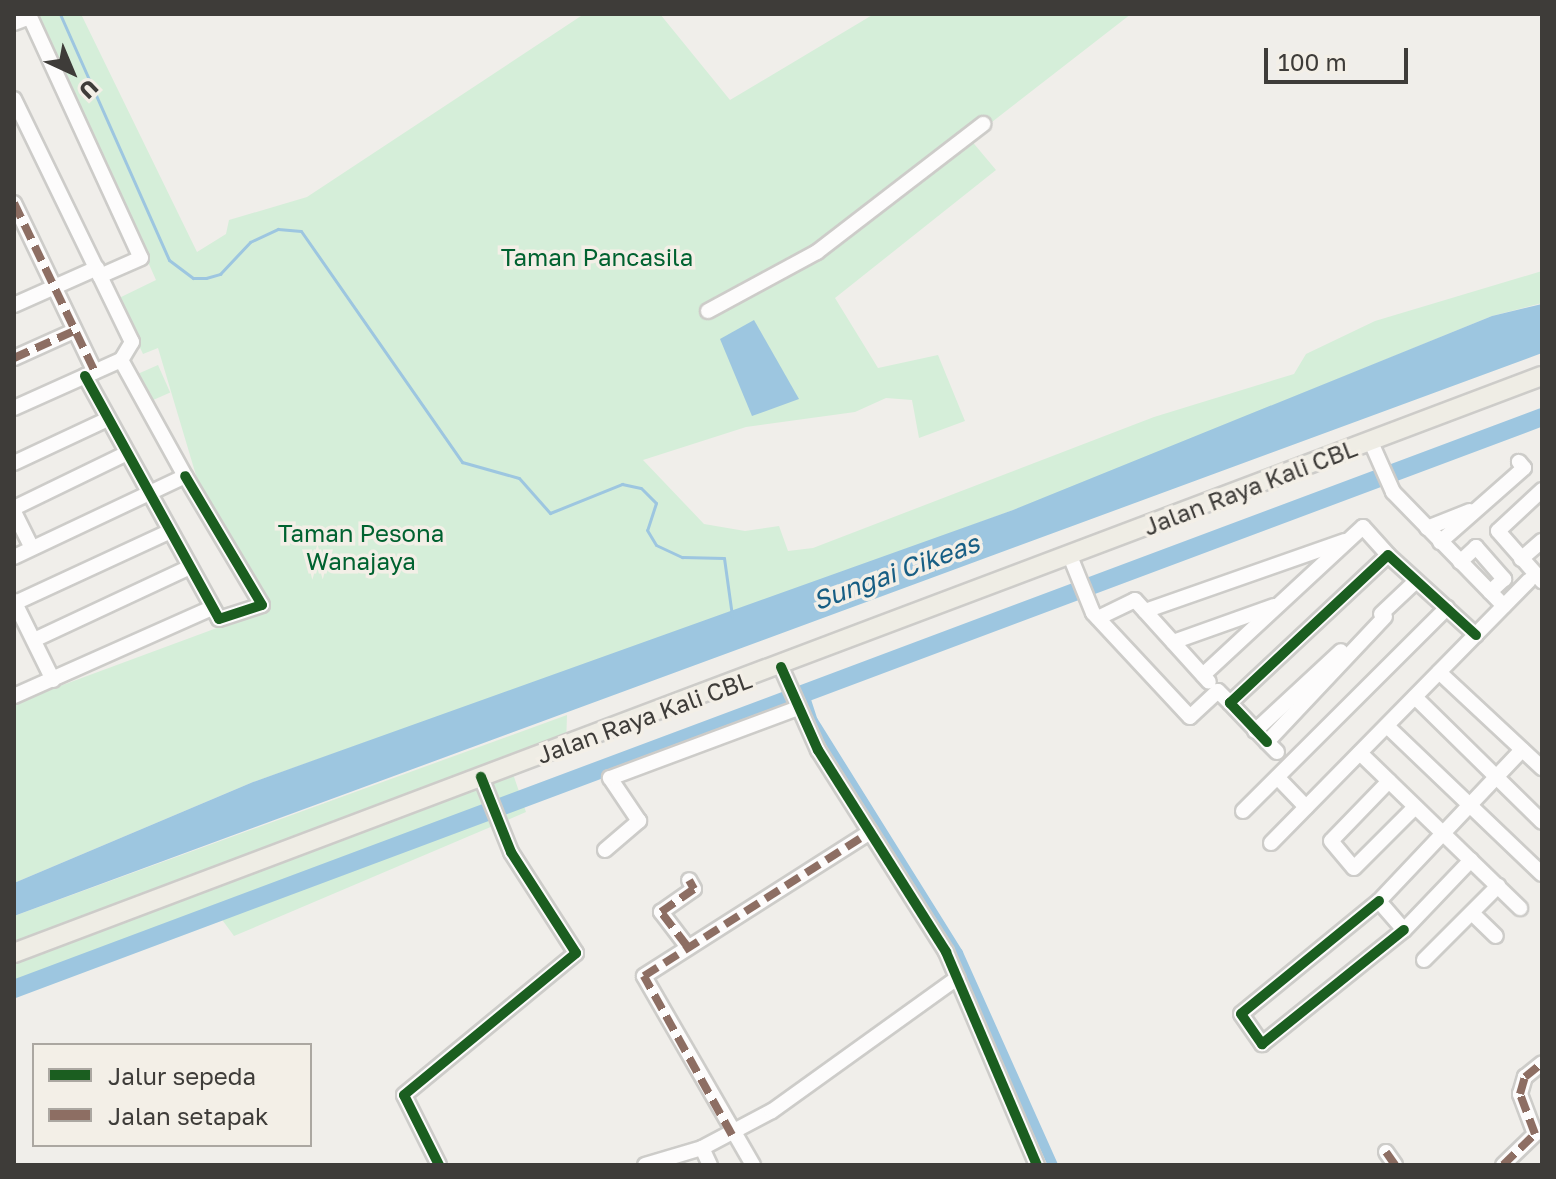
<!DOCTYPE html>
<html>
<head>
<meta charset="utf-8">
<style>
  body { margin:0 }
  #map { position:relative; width:1556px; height:1179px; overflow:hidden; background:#f0eeea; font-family:"Golos Text",sans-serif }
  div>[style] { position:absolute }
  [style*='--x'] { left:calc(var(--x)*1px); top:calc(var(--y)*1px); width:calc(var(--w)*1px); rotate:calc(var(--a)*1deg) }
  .green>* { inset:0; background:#d5eed9; transform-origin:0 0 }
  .water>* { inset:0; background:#9dc6e0 }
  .stream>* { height:3px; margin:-1.5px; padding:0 1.5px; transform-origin:1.5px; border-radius:1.5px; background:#9dc6e0 }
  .canal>* { height:10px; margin:-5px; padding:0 5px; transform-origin:5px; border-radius:5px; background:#9dc6e0 }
  .river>* { height:18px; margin:-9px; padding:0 9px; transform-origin:9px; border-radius:9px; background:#9dc6e0 }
  .roads { filter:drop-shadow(2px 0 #cdccc9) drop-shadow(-2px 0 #cdccc9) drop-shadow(0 2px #cdccc9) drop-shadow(0 -2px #cdccc9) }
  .minor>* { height:14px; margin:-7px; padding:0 7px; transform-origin:7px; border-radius:7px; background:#fdfcfc }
  .major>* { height:18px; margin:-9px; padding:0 9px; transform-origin:9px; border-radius:9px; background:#efede5 }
  .quiet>* { height:8px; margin-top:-4px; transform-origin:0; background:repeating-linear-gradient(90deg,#8d6e63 0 16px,transparent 0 24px) }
  .cycleway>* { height:10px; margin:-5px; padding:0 5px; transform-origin:5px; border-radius:5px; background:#1b5e20 }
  span { translate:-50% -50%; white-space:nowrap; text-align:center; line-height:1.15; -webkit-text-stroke:7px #f3efe7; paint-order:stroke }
  .park-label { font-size:24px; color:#006230 }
  .street-label { font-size:24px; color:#3e3c39 }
  .water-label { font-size:26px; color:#175e84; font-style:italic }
  .frame { position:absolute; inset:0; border:16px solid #3e3c39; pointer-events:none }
  .legend { position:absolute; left:32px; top:1043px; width:280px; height:104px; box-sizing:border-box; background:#f3efe7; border:2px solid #aba7a1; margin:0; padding:10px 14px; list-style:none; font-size:24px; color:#3e3c39 }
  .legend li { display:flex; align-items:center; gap:16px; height:40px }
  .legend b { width:40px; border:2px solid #aba7a1 }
  .north { position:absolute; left:32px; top:32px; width:80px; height:80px; -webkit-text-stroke:6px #f3efe7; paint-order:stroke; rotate:136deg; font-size:22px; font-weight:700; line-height:32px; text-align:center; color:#3e3c39 }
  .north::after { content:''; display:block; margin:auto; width:28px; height:36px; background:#3e3c39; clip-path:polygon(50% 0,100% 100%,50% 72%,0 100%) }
  .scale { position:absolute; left:1264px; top:48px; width:144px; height:36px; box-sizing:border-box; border:4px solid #3e3c39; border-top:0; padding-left:10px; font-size:24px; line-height:28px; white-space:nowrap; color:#3e3c39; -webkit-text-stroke:6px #f3efe7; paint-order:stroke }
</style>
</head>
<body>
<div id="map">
  <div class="green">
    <i style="clip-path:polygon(38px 14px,81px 14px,197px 252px,226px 234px,229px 220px,307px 197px,584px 14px,660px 14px,730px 100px,874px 14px,1131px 14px,970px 139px,996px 170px,835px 298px,878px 368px,938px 355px,965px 421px,919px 438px,912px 400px,886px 398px,855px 412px,746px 427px,643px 460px,704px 524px,745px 531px,779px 526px,788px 551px,813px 548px,1154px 417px,1294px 374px,1306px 354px,1375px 321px,1542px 271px,1542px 303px,1492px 316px,1062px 492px,740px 611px,253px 782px,14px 883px,14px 703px,268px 609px,198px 482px,158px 348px,143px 354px,117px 299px,156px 280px)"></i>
    <i style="left:158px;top:365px;width:30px;height:23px;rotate:66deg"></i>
    <i style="clip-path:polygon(567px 715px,566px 745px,512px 771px,526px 812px,234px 936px,215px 910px,14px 985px,14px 916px)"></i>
  </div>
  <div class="water">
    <i style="clip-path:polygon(1542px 304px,1542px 353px,14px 916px,14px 883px,253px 782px,1013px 510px,1492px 316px)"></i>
    <i style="clip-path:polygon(754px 320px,799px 399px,752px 416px,720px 339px)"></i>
  </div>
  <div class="stream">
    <i style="--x:60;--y:14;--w:269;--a:66.1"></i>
    <i style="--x:169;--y:260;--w:30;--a:37"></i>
    <i style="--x:193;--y:278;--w:13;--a:0"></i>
    <i style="--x:206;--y:278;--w:15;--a:-16"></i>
    <i style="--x:220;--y:274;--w:44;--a:-46.8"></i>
    <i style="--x:250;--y:242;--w:31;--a:-25"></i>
    <i style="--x:278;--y:229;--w:23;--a:5"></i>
    <i style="--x:301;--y:231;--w:282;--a:55.1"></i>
    <i style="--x:462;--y:462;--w:59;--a:15.7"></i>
    <i style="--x:519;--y:478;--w:47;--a:48.5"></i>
    <i style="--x:550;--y:513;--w:78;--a:-21.9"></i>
    <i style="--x:622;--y:484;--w:19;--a:12"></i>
    <i style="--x:641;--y:488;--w:21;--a:45"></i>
    <i style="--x:656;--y:503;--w:28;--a:108"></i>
    <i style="--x:647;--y:530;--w:17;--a:59"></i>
    <i style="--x:656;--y:545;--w:29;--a:25"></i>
    <i style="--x:682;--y:557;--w:42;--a:1.4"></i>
    <i style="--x:724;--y:558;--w:59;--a:82.1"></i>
  </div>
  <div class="canal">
    <i style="--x:804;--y:694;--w:28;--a:72"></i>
    <i style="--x:813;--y:721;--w:274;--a:58"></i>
    <i style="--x:958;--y:953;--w:232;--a:65.9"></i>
  </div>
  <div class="river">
    <i style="--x:14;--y:989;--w:1632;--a:-20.52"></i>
  </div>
  <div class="roads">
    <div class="minor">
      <i style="--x:14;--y:23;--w:17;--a:-21"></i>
      <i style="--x:30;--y:17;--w:265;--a:65.3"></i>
      <i style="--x:141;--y:258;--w:45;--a:156.3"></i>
      <i style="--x:14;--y:99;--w:270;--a:64.1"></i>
      <i style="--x:132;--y:342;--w:21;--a:121"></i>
      <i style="--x:121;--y:360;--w:117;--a:155.8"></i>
      <i style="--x:14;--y:203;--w:187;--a:64.4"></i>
      <i style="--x:14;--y:305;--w:91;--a:-24"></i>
      <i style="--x:708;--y:311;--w:124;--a:-28.4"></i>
      <i style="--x:817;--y:252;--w:210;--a:-37.6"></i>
      <i style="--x:14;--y:358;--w:66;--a:-24.2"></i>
      <i style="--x:85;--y:376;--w:277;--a:61.1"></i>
      <i style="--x:219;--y:619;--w:45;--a:-18"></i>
      <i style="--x:262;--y:605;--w:150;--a:-120.8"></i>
      <i style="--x:1370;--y:440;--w:57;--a:66.1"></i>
      <i style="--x:1393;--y:492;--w:159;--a:45.8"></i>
      <i style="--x:14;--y:463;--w:102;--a:-25.1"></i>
      <i style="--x:1542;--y:490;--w:60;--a:137"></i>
      <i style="--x:1498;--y:531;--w:67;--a:48.7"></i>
      <i style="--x:14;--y:508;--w:123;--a:-25.9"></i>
      <i style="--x:14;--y:512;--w:40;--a:63.4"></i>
      <i style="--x:1427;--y:528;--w:46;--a:-21.6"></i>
      <i style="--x:1440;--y:542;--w:112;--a:-41.4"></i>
      <i style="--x:1524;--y:468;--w:8;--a:-130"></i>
      <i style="--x:1070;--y:556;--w:61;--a:68"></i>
      <i style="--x:1093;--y:613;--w:142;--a:47"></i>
      <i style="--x:1190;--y:717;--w:38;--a:-43"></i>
      <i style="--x:1218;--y:691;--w:17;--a:45"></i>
      <i style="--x:14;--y:557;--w:189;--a:-25.3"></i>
      <i style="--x:185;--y:476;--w:132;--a:-118.9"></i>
      <i style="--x:1521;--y:559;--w:28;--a:-41"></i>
      <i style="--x:1460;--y:562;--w:22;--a:-43"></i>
      <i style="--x:1476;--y:547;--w:43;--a:48.8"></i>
      <i style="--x:1504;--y:579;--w:19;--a:137"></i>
      <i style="--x:14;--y:601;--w:88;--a:63.7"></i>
      <i style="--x:15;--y:603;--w:170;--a:-24.8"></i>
      <i style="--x:1145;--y:611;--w:212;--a:-19.3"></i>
      <i style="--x:1381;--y:614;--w:45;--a:-43.2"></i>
      <i style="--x:1098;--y:618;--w:41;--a:-25.9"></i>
      <i style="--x:1135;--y:600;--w:110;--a:47.9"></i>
      <i style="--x:34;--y:640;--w:172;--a:-25.1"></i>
      <i style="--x:1173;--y:642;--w:107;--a:-19.6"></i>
      <i style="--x:781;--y:667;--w:91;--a:66"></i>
      <i style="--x:818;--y:750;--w:239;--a:57.6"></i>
      <i style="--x:946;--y:952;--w:232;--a:66.9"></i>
      <i style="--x:1439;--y:672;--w:141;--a:43"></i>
      <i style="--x:1203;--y:675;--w:218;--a:-42.8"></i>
      <i style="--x:1363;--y:527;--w:38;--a:48"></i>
      <i style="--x:14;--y:696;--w:217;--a:-24"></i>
      <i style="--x:1415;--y:697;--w:178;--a:44.5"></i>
      <i style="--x:1387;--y:726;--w:214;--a:43.7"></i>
      <i style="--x:1255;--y:731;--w:117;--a:-42.9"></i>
      <i style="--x:1267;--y:742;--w:54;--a:-133.5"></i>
      <i style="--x:1230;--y:703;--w:216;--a:-43.1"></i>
      <i style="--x:1388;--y:555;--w:119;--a:42.3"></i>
      <i style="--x:1277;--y:752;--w:14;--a:-135"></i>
      <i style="--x:1267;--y:742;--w:172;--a:-46.7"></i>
      <i style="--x:1360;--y:753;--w:223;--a:44.1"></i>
      <i style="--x:1279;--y:779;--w:39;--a:46"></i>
      <i style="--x:1389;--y:781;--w:83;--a:134"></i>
      <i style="--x:1331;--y:841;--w:35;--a:50"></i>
      <i style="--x:1354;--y:868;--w:86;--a:-45"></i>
      <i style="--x:1243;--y:811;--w:288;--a:-44.9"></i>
      <i style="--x:1271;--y:843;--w:368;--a:-45.5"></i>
      <i style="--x:605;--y:850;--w:45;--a:-40.5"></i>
      <i style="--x:639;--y:821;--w:52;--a:-124"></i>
      <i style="--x:610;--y:778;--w:198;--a:-20.4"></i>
      <i style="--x:1471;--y:860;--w:97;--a:133.7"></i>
      <i style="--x:1404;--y:930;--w:38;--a:-131"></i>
      <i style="--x:1379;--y:901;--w:208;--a:-46.6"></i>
      <i style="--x:1379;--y:901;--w:178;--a:140.7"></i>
      <i style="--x:1241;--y:1014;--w:37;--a:55"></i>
      <i style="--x:1262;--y:1044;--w:182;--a:-38.8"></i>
      <i style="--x:1472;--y:913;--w:33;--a:44"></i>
      <i style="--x:687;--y:946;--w:43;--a:-127.4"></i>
      <i style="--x:661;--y:912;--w:40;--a:-34.9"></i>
      <i style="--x:694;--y:889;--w:10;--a:-119"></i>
      <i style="--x:1424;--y:960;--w:105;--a:-45"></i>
      <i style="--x:702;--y:1148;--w:19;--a:65"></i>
      <i style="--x:1386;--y:1152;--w:16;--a:55"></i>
      <i style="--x:439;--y:1165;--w:78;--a:-116.6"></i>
      <i style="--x:404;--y:1095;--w:223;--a:-39.5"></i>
      <i style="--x:576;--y:953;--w:120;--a:-122.8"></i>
      <i style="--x:511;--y:852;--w:81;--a:-111.8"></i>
      <i style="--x:645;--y:1165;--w:59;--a:-16.6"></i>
      <i style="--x:702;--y:1148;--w:79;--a:-27.9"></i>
      <i style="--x:772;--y:1111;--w:228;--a:-35.7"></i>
      <i style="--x:753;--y:1165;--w:218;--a:-120"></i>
      <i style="--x:644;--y:976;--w:268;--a:-32.5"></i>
      <i style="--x:1503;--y:1165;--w:45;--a:-44.1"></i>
      <i style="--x:1535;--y:1134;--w:43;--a:-110.6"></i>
      <i style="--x:1520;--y:1094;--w:18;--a:-74"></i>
      <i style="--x:1525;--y:1077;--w:22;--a:-39"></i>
    </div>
    <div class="major">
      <i style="--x:14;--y:953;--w:1633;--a:-20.69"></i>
    </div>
  </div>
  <div class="quiet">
    <i style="--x:14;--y:203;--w:187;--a:64.4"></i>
    <i style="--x:14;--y:358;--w:66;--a:-24.2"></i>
    <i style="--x:687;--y:946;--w:43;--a:-127.4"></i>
    <i style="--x:661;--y:912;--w:40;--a:-34.9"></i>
    <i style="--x:694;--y:889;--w:10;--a:-119"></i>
    <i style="--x:732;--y:1135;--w:182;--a:-119"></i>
    <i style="--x:644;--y:976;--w:268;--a:-32.5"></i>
    <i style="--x:1386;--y:1152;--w:16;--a:55"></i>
    <i style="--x:1503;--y:1165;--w:45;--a:-44.1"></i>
    <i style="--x:1535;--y:1134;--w:43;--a:-110.6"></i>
    <i style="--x:1520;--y:1094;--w:18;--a:-74"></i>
    <i style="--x:1525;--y:1077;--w:22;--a:-39"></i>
  </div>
  <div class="cycleway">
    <i style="--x:85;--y:376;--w:277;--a:61.1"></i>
    <i style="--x:219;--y:619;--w:45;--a:-18"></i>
    <i style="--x:262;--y:605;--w:150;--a:-120.8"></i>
    <i style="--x:781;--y:667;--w:91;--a:66"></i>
    <i style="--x:818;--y:750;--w:239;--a:57.6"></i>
    <i style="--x:946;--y:952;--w:232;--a:66.9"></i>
    <i style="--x:1267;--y:742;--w:54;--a:-133.5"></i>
    <i style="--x:1230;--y:703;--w:216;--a:-43.1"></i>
    <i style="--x:1388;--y:555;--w:119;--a:42.3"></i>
    <i style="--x:1379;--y:901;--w:178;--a:140.7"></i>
    <i style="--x:1241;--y:1014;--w:37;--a:55"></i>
    <i style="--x:1262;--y:1044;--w:182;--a:-38.8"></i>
    <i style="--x:439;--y:1165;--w:78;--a:-116.6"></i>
    <i style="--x:404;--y:1095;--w:223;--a:-39.5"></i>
    <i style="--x:576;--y:953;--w:120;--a:-122.8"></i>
    <i style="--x:511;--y:852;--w:81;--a:-111.8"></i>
  </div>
  <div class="park-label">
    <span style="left:597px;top:257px">Taman Pancasila</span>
    <span style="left:361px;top:547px">Taman Pesona<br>Wanajaya</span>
  </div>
  <div class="street-label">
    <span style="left:1250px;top:487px;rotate:-21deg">Jalan Raya Kali CBL</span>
    <span style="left:644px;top:717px;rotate:-20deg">Jalan Raya Kali CBL</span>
  </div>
  <div class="water-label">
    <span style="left:896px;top:572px;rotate:-20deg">Sungai Cikeas</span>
  </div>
  <div class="frame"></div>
  <ul class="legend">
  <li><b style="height:10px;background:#1b5e20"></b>Jalur sepeda</li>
  <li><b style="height:10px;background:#8d6e63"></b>Jalan setapak</li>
  </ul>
  <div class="north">U</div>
  <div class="scale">100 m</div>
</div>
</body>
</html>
